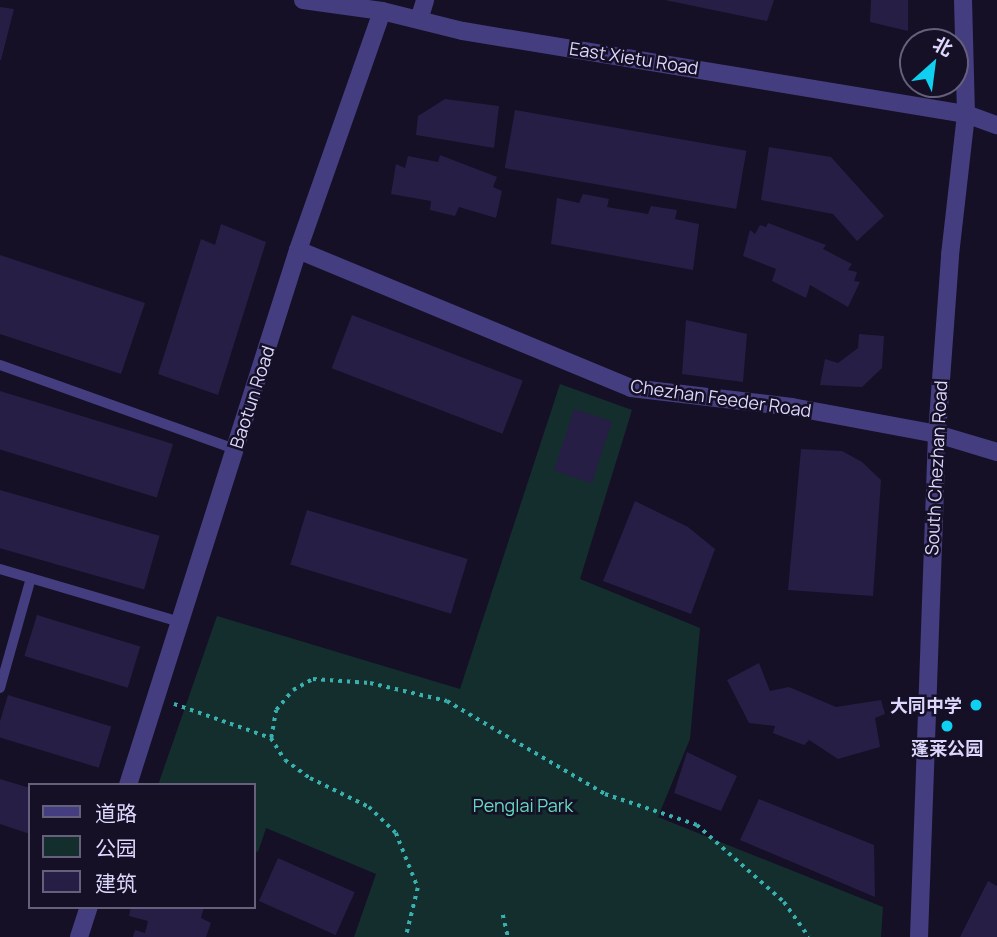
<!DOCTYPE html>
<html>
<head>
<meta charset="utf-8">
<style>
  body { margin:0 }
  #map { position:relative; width:997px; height:937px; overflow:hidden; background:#151025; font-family:Manrope,"Noto Sans SC",sans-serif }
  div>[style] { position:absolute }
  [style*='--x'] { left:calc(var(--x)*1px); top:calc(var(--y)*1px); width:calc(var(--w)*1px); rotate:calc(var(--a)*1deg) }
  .green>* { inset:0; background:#142e2e }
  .building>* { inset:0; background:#271e45; transform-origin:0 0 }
  .path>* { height:3.5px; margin-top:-1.75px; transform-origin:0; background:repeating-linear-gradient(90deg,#37b0ae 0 3.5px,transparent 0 8.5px) }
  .service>* { height:10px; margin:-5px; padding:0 5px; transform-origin:5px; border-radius:5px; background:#443e81 }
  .minor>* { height:18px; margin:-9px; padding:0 9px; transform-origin:9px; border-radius:9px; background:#443e81 }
  .tertiary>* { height:18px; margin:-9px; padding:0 9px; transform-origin:9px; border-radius:9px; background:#443e81 }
  .dots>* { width:19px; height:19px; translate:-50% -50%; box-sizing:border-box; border:4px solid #151025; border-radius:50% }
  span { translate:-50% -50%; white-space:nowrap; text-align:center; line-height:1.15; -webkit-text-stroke:5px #151025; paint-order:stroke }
  .street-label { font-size:18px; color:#ddd7fd }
  .poi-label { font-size:18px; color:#ddd7fd; font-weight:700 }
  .right { translate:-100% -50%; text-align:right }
  .park-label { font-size:18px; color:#67d9c1 }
  .legend { position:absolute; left:28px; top:783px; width:228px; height:126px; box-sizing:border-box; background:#151025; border:2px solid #65607b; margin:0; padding:9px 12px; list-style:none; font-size:21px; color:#ddd7fd }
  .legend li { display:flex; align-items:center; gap:14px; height:35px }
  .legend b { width:35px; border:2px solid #65607b }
  .north { position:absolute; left:899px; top:28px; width:70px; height:70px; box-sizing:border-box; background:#151025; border:2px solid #65607b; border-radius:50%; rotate:28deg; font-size:19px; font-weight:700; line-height:28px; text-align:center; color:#ddd7fd }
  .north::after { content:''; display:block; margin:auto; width:24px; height:32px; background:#0fd0f0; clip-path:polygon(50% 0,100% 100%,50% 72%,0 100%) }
</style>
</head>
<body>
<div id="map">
  <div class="green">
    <i style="clip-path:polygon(560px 384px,632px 410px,580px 579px,700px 628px,690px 739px,658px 817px,883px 907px,881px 937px,354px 937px,376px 874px,266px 828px,258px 852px,254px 851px,254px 785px,158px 785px,217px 616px,460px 689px)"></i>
  </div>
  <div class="building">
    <i style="clip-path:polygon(665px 0,774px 0,767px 21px)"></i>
    <i style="clip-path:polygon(871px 0,908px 0,908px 31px,870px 22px)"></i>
    <i style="clip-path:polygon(0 7px,14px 9px,1px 60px,0 60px)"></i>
    <i style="clip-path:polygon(445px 99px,499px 106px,494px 148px,416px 135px,418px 116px)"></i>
    <i style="left:515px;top:110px;width:235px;height:59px;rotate:10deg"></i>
    <i style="clip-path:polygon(769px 147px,831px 157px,884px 216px,857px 241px,833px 214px,761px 200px)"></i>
    <i style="clip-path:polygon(440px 155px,497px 177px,493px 187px,502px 191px,496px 218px,459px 207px,455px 216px,430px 210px,431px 201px,391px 194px,396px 164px,405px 168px,408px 156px,438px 162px)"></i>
    <i style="clip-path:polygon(583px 194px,609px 199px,607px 207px,648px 214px,651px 206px,677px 210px,675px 219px,699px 224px,693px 270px,551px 244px,557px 198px,579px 203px)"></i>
    <i style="clip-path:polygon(768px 223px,826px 245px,823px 249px,852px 264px,848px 270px,857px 272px,854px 281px,860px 282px,848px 307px,810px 285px,806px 298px,772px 281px,776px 269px,743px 256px,750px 230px,755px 234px,760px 225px,766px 227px)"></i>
    <i style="clip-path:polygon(221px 224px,266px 242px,218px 395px,158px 374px,201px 239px,215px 245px)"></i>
    <i style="clip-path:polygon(0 255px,145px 303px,121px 374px,0 334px)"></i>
    <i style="left:352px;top:315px;width:183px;height:57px;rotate:21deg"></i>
    <i style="clip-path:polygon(686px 320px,747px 334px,743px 382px,682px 374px)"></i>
    <i style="clip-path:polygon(859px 334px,884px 336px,882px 368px,862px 387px,820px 385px,825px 359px,838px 363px,858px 348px)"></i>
    <i style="left:0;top:391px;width:181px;height:56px;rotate:17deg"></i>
    <i style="left:574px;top:409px;width:40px;height:65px;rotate:18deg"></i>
    <i style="clip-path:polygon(801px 449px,842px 451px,862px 462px,881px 480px,873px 596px,788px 590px)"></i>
    <i style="left:0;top:490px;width:166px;height:56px;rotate:16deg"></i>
    <i style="clip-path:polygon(635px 501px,688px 527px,715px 549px,691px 614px,603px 581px)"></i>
    <i style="left:307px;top:510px;width:168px;height:57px;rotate:17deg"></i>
    <i style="left:37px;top:615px;width:108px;height:43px;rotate:17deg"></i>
    <i style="clip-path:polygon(759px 663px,770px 691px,789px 687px,836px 707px,881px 700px,885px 714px,875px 718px,880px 747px,838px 759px,809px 740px,804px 745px,773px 733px,775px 726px,749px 723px,727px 680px)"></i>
    <i style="left:8px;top:695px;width:108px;height:43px;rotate:17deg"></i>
    <i style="clip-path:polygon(687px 752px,737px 776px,721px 811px,674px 793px)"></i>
    <i style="clip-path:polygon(0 779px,30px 788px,30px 834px,0 824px)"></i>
    <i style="clip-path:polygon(759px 799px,874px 845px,875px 897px,740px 840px)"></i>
    <i style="left:278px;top:858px;width:84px;height:47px;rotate:24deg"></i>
    <i style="clip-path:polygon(988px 881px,997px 886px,997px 937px,960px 937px)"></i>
    <i style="clip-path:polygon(131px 907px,204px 907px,201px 918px,211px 923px,206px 937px,133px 937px,135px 930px,145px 933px,148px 921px,129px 916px)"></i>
  </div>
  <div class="path">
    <i style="--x:174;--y:704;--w:103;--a:19.3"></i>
    <i style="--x:271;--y:738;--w:26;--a:58"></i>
    <i style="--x:285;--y:760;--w:31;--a:36"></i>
    <i style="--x:310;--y:778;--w:66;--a:26.2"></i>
    <i style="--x:369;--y:807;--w:37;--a:44"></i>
    <i style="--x:396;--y:833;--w:59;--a:68.2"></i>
    <i style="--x:418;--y:888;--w:50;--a:103.8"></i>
    <i style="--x:271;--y:738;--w:28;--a:-80"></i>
    <i style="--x:276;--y:710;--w:26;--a:-50"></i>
    <i style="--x:293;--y:690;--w:23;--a:-29"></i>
    <i style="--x:313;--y:679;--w:57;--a:4"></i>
    <i style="--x:370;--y:683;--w:79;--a:13.2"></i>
    <i style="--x:447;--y:701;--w:183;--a:30.5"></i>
    <i style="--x:605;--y:794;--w:97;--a:18.6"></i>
    <i style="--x:697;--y:825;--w:116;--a:41.5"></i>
    <i style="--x:784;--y:902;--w:43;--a:54.5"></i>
    <i style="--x:503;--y:915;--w:23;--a:77"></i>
  </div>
  <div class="service">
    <i style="--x:0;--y:365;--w:250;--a:19.7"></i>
    <i style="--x:0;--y:569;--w:188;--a:16.4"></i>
    <i style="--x:0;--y:688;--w:114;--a:-74.3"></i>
  </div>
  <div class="minor">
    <i style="--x:419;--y:20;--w:21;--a:-73"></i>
    <i style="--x:298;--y:250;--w:360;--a:22.5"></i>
    <i style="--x:631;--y:388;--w:162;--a:6.7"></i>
    <i style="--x:792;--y:407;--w:147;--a:10.5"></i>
    <i style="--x:937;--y:434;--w:63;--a:16.7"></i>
    <i style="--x:128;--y:785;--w:561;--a:-72.37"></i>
    <i style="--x:298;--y:250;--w:253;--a:-70.6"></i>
    <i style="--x:79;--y:937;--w:32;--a:-72"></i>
  </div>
  <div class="tertiary">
    <i style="--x:303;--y:0;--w:80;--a:7.9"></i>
    <i style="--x:382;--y:11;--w:83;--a:13.9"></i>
    <i style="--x:463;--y:31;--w:510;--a:9.37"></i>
    <i style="--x:966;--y:114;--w:33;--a:20"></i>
    <i style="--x:919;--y:937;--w:503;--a:-87.95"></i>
    <i style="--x:937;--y:434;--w:179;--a:-85.8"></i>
    <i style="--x:950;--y:255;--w:142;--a:-83.5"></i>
    <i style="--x:966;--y:114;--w:114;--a:-91.5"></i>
  </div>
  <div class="dots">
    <i style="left:976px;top:705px;background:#0fd0f0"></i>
    <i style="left:947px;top:726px;background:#0fd0f0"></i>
  </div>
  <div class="street-label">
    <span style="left:634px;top:58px;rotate:9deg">East Xietu Road</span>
    <span style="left:252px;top:397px;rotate:-72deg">Baotun Road</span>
    <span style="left:721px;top:398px;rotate:8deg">Chezhan Feeder Road</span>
    <span style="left:936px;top:468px;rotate:-87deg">South Chezhan Road</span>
  </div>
  <div class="poi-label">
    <span class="right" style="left:962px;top:705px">大同中学</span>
    <span style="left:947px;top:748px">蓬莱公园</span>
  </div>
  <div class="park-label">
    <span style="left:523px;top:805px">Penglai Park</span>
  </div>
  <ul class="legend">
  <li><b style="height:9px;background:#443e81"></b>道路</li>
  <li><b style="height:19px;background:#142e2e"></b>公园</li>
  <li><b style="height:19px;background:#271e45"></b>建筑</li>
  </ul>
  <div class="north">北</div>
</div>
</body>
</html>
